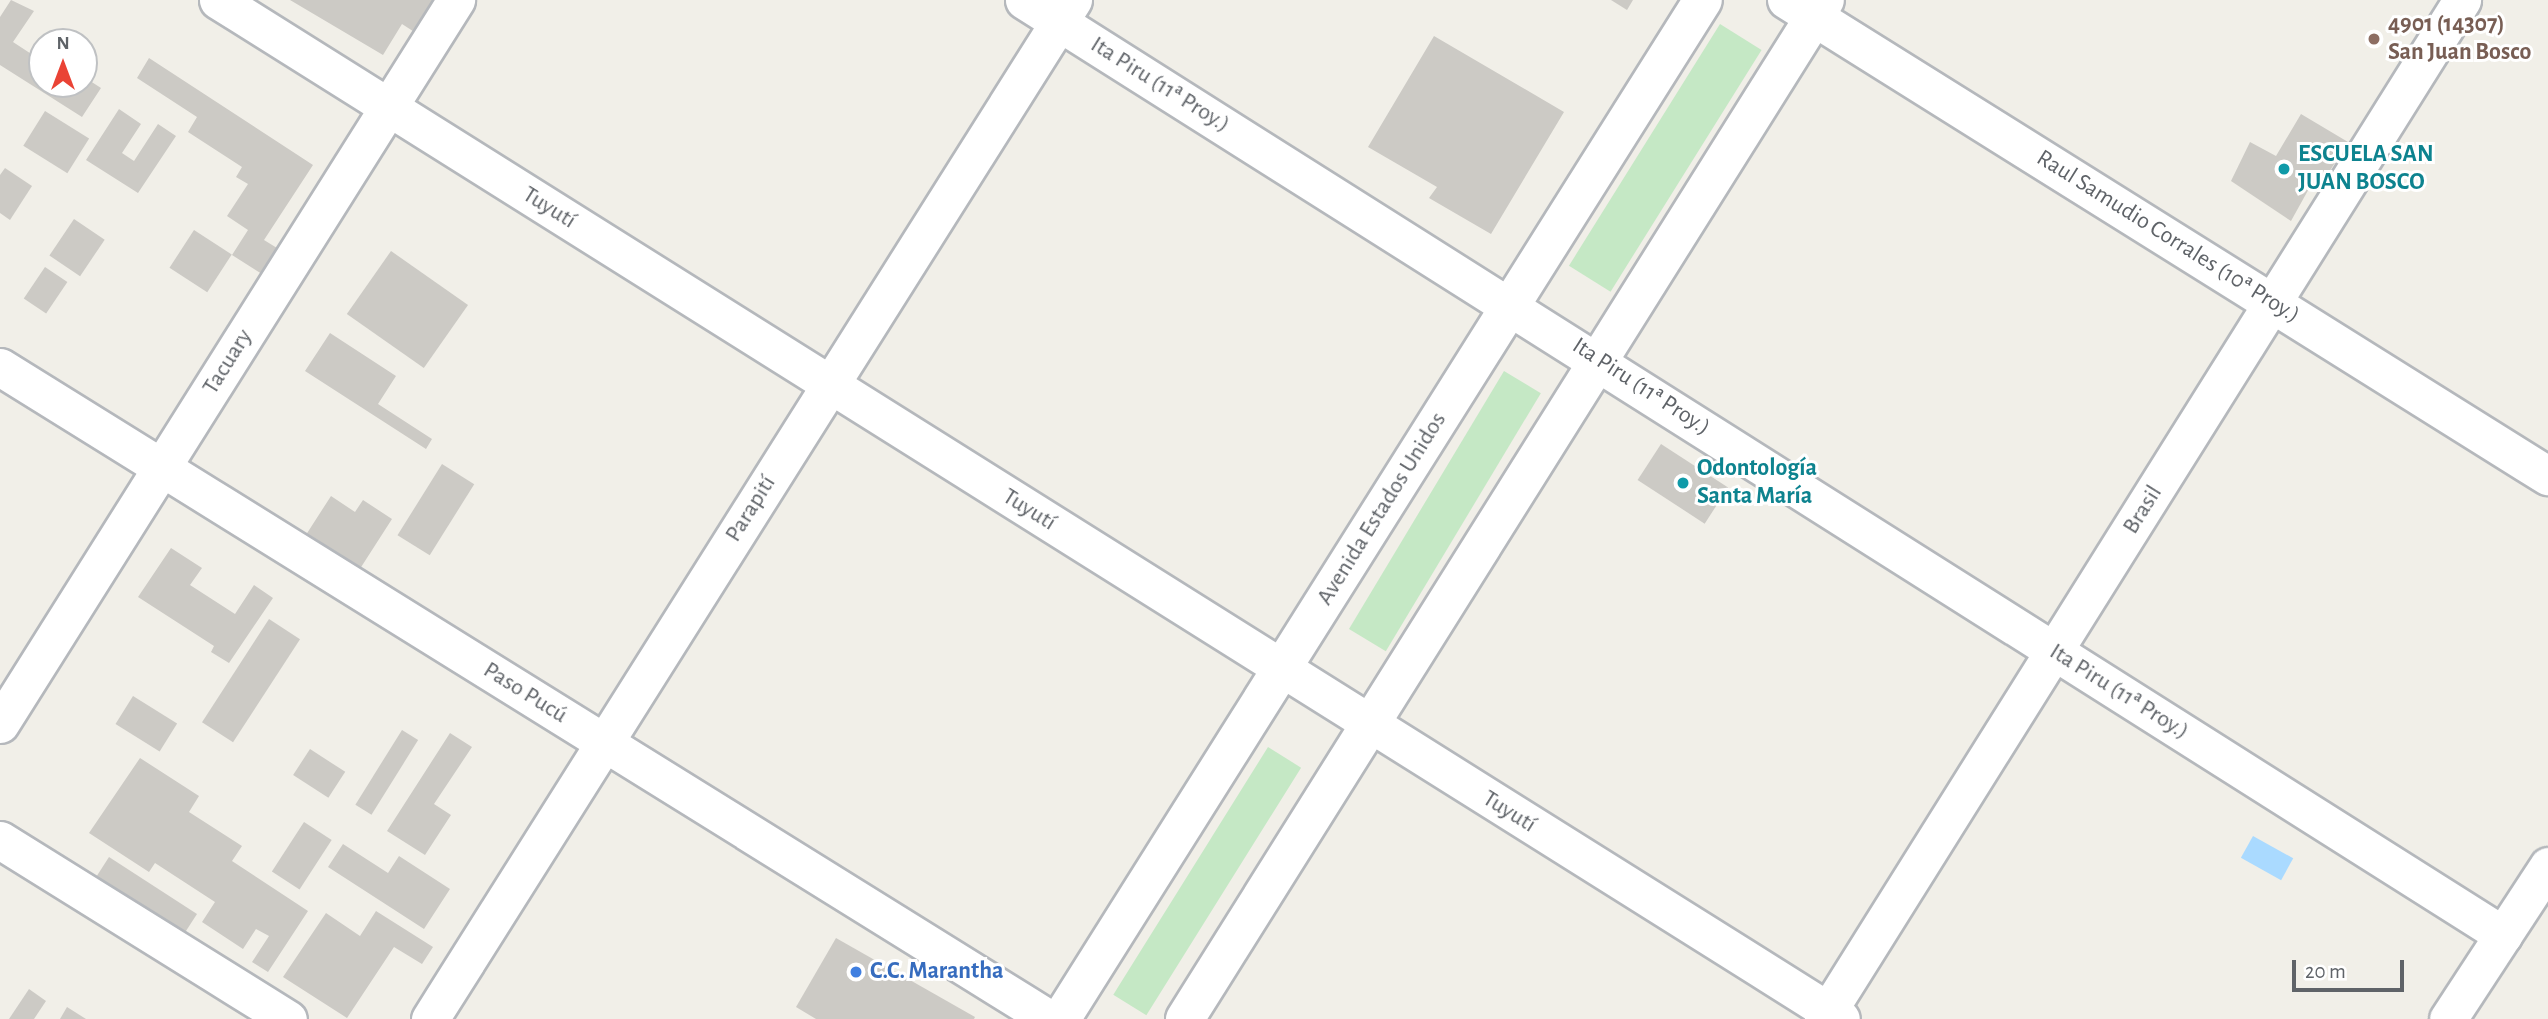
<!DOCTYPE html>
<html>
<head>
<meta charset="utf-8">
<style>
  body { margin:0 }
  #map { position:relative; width:2548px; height:1019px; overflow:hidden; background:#f1efe8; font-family:"Alegreya Sans",sans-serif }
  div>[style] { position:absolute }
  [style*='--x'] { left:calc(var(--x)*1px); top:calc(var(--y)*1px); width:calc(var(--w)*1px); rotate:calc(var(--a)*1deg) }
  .green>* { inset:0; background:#c5e8c5; transform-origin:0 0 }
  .water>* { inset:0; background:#aadaff; transform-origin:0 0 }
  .building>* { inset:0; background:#cccac5; transform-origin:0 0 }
  .roads { filter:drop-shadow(2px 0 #b5b8bc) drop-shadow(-2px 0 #b5b8bc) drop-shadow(0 2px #b5b8bc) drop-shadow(0 -2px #b5b8bc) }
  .minor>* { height:37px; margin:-18.5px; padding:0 18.5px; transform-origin:18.5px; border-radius:18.5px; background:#fff }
  .tertiary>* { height:38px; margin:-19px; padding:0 19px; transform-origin:19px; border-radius:19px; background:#fff }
  .secondary>* { height:38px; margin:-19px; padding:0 19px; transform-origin:19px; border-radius:19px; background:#fff }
  .dots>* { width:19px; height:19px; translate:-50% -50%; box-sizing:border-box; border:4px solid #fff; border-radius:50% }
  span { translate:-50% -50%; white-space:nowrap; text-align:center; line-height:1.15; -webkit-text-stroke:6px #fff; paint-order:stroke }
  .education-label { font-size:24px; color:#785e54; font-weight:700 }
  .left { translate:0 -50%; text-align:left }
  .street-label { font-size:24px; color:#5f6368 }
  .culture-label { font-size:24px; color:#0d838f; font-weight:700 }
  .shop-label { font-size:24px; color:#366cbe; font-weight:700 }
  .north { position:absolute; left:28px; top:28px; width:70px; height:70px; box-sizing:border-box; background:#fff; border:2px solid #bfc1c3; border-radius:50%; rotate:0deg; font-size:19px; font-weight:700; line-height:28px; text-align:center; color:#5f6368 }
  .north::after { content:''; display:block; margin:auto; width:24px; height:32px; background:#ea4335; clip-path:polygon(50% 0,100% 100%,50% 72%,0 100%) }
  .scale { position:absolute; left:2292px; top:960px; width:112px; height:32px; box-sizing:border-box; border:4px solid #5f6368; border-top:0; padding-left:9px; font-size:21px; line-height:24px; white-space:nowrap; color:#5f6368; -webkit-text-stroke:5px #fff; paint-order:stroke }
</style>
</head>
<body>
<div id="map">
  <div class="green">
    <i style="left:1720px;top:24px;width:49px;height:285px;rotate:32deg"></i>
    <i style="left:1504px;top:371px;width:43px;height:301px;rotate:31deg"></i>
    <i style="left:1268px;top:747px;width:39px;height:292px;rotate:32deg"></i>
  </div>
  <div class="water">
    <i style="left:2253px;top:836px;width:46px;height:25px;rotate:29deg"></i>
  </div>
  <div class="building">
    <i style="clip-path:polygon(11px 0,34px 11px,13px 42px,42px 61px,42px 84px,84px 84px,84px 77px,101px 88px,82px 117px,0 65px,0 17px)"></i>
    <i style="clip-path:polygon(290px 0,440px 0,419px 35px,402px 24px,383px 55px)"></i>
    <i style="clip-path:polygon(1611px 0,1633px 0,1627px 10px)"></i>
    <i style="clip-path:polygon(1434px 36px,1564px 112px,1491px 234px,1429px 198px,1437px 187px,1368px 147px)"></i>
    <i style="clip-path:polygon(149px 58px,313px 165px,264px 240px,290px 256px,273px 281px,232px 255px,248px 230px,227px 216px,248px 184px,236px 177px,242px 167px,188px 132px,197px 117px,137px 78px)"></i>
    <i style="clip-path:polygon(119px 109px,141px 124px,122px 153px,134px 161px,158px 124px,176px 136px,138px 193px,86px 160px)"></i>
    <i style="left:45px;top:111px;width:52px;height:41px;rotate:32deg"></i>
    <i style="clip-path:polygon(2301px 114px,2348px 142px,2319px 188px,2311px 185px,2291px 221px,2231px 181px,2250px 142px,2276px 156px)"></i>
    <i style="clip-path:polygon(5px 168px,32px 186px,10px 220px,0 213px,0 175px)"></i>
    <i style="left:74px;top:219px;width:37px;height:44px;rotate:34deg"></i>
    <i style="left:194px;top:230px;width:45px;height:45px;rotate:33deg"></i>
    <i style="left:391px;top:251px;width:94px;height:77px;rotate:35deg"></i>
    <i style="left:45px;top:267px;width:27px;height:38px;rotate:34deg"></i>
    <i style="clip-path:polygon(330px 333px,396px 376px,378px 404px,432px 439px,426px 449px,305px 371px)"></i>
    <i style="left:1661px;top:444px;width:80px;height:43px;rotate:33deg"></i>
    <i style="left:442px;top:464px;width:38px;height:84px;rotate:32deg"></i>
    <i style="clip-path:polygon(331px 496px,355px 512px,363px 500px,392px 519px,356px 575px,302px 541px)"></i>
    <i style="clip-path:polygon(171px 548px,202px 568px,190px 585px,235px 614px,254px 585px,273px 598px,229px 663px,211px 652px,214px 646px,138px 597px)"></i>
    <i style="left:269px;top:619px;width:37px;height:123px;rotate:33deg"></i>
    <i style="left:133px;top:696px;width:52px;height:33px;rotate:32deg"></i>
    <i style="left:402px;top:730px;width:19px;height:88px;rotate:32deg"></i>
    <i style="clip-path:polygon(450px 733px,472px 747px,434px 804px,451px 815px,425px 855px,387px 831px)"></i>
    <i style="left:310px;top:749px;width:42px;height:31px;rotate:33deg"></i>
    <i style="clip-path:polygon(140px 758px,199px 796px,189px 812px,242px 846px,232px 861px,308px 911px,268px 972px,252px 962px,269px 936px,256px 929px,243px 949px,202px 922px,215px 902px,155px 863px,149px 872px,89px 833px)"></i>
    <i style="left:304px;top:822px;width:33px;height:59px;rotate:33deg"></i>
    <i style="clip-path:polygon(343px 844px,388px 873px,399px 856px,450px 889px,424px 929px,328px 867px)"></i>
    <i style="clip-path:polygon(109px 857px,197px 914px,184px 934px,91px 885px)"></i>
    <i style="clip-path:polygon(376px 911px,433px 947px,422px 964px,394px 947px,347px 1018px,283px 977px,326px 913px,360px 936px)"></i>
    <i style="clip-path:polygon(836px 938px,975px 1017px,974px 1019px,816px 1019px,796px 1007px)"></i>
    <i style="clip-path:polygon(29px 989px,46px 1001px,34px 1019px,9px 1019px)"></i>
    <i style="clip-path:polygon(67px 1007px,86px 1019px,60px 1019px)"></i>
  </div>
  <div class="roads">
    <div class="minor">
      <i style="--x:218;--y:0;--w:1916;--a:32.12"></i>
      <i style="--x:1024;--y:0;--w:1750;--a:32.3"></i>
      <i style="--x:0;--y:367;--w:1235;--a:31.86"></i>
      <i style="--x:0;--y:724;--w:856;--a:-57.8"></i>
      <i style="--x:0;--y:840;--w:339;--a:31.9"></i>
      <i style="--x:430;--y:1019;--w:1205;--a:-57.75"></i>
      <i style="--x:1823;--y:1019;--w:1203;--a:-57.91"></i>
      <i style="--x:2448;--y:1019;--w:183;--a:-56.8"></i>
    </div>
    <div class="tertiary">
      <i style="--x:1787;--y:0;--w:898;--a:32.03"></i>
    </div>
    <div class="secondary">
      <i style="--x:1061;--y:1019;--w:1204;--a:-57.79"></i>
      <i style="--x:1185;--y:1019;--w:1203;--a:-57.87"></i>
    </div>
  </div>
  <div class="dots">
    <i style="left:2374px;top:39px;background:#8d6e63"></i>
    <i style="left:2284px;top:169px;background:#0f9aa8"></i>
    <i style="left:1683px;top:483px;background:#0f9aa8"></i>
    <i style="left:856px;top:972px;background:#3f7fe0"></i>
  </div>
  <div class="education-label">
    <span class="left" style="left:2388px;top:39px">4901 (14307)<br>San Juan Bosco</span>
  </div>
  <div class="street-label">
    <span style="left:1160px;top:85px;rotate:32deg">Ita Piru (11ª Proy.)</span>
    <span style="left:549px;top:208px;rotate:32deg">Tuyutí</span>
    <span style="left:2168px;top:237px;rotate:32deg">Raul Samudio Corrales (10ª Proy.)</span>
    <span style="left:228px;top:362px;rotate:-58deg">Tacuary</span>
    <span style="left:1641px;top:387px;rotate:33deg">Ita Piru (11ª Proy.)</span>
    <span style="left:751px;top:509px;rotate:-58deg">Parapití</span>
    <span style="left:1382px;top:509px;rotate:-58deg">Avenida Estados Unidos</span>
    <span style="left:1029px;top:510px;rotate:32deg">Tuyutí</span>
    <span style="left:2143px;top:510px;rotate:-58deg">Brasil</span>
    <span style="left:2119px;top:692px;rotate:32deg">Ita Piru (11ª Proy.)</span>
    <span style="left:525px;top:693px;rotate:32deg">Paso Pucú</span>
    <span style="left:1509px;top:812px;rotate:32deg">Tuyutí</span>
  </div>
  <div class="culture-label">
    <span class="left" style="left:2298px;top:169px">ESCUELA SAN<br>JUAN BOSCO</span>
    <span class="left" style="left:1697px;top:483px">Odontología<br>Santa María</span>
  </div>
  <div class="shop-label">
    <span class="left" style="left:870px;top:972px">C.C. Marantha</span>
  </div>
  <div class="north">N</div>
  <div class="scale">20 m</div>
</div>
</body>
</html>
